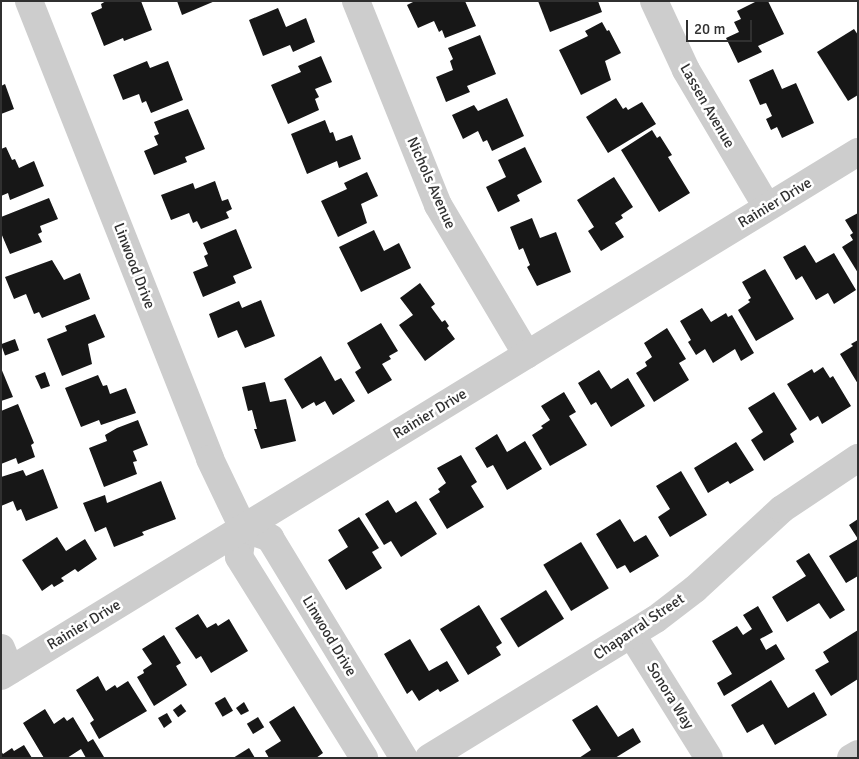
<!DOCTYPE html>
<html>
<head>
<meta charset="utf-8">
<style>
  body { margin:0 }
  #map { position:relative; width:859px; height:759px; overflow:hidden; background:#fff; font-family:Signika,sans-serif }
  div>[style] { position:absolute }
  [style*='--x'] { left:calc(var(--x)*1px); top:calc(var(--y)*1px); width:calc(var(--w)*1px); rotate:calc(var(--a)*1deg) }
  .building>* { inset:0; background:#171717; transform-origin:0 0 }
  .minor>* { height:28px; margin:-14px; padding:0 14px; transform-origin:14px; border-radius:14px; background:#cdcdcd }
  span { translate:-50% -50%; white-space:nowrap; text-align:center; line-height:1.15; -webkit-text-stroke:5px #fff; paint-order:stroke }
  .street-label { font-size:15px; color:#303030 }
  .frame { position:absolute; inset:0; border:2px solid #303030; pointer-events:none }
  .scale { position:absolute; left:686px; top:20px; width:66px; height:22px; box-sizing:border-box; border:2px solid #303030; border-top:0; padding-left:6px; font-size:15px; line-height:18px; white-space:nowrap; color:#303030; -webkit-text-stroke:4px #fff; paint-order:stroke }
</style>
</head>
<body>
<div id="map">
  <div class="building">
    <i style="clip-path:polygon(106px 1px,141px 1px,152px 30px,124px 41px,123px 38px,104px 46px,91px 13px,102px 8px,101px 4px)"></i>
    <i style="clip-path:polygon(177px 1px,215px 1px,182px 15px)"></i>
    <i style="clip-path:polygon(415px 1px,465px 1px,476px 26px,445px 38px,442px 30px,439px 32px,434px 21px,418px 28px,407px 5px)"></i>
    <i style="clip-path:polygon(538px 1px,598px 1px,602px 12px,550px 32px)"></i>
    <i style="clip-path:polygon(757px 1px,768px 1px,784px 34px,758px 46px,762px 52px,738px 63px,726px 38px,739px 32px,734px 22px,741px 19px,737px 11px)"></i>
    <i style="clip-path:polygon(278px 8px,286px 27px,306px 18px,315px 42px,293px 52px,290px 45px,263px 56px,249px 20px)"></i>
    <i style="clip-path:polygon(602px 22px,607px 31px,609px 30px,621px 53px,605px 61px,611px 80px,581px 95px,559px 50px,588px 36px,585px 31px)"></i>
    <i style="clip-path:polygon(854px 29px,858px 35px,858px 95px,848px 101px,817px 52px)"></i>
    <i style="clip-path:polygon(480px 35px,496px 74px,467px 86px,470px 92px,446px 102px,436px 77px,453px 70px,450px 61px,453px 59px,448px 48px)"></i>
    <i style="clip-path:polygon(321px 56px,332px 82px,315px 89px,319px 97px,315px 99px,319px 110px,288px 124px,271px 85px,301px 72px,298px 66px)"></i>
    <i style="clip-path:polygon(147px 61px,150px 68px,168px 61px,183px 100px,151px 113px,146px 101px,142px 103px,139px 94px,123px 100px,113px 75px)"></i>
    <i style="clip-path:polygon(773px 69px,782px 89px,796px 83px,814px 123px,782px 138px,777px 127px,771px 130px,766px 119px,772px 116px,766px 103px,760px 105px,749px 80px)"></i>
    <i style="clip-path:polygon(5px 84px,14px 109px,1px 114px,1px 86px)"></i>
    <i style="clip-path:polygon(507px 98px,524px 136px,492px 151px,487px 140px,483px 142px,478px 131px,463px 139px,452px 115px,474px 105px,478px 111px)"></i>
    <i style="clip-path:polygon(616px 98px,623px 109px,626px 107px,628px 110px,642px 102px,656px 124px,608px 153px,586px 117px)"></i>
    <i style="clip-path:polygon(188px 109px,205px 149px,185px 157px,187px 162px,154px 175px,144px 151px,158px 145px,154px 136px,159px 134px,154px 122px)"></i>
    <i style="clip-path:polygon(325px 120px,330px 133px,333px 132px,336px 141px,352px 135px,361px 159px,339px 168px,337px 161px,307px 174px,291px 134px)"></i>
    <i style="clip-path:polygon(652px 130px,657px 138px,660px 136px,672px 155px,668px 157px,690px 193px,659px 212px,621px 150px)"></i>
    <i style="clip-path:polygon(6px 147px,12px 160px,15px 159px,19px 168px,34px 161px,44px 186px,10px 200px,8px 193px,1px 196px,1px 149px)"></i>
    <i style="clip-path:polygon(525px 147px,542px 182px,517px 195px,520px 201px,498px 212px,486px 187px,506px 177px,498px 160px)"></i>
    <i style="clip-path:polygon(367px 172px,378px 196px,361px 204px,367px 223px,338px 237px,321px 201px,347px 189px,344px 183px)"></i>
    <i style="clip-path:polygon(614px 177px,633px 207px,621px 215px,623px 218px,615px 223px,624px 237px,601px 251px,588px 231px,594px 227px,577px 200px)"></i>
    <i style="clip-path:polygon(215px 181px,222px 201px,228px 199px,232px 209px,226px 212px,229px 218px,201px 229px,197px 221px,193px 223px,189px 213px,171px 220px,161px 195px,193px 183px,195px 189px)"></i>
    <i style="clip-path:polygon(49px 198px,58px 219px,40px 226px,42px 232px,38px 234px,42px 242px,10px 254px,1px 233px,1px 217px)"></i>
    <i style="clip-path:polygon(858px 213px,858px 273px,842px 247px,853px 240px,850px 235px,853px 233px,845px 220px)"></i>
    <i style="clip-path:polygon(532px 218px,540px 238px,556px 232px,571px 272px,537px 286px,527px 267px,530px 265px,523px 248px,519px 250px,510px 227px)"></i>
    <i style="clip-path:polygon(236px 229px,252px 268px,233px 276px,236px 283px,203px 297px,193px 272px,208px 266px,204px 256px,208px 254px,203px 243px)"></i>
    <i style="clip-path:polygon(374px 230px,384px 251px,399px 243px,411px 268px,361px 292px,339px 247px)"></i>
    <i style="clip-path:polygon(805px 245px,816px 263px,834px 253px,856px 290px,834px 304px,828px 293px,816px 300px,802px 276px,796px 280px,783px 257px)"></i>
    <i style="clip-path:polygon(52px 260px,64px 280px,80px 273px,90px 299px,42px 318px,39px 312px,34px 314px,26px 294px,14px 299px,5px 277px)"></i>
    <i style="clip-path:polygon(765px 269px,794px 319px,756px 341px,738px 310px,750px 302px,748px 300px,751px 298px,742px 282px)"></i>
    <i style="clip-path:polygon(420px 283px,435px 304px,431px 307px,442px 322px,445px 320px,449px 326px,447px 328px,455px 339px,425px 361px,399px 325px,413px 315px,400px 298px)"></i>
    <i style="clip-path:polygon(261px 300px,275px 336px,245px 348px,237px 330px,218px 338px,209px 314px,239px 301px,242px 308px)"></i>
    <i style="clip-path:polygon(702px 308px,711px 322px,726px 313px,728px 317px,732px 315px,754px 353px,741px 361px,735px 349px,713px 363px,705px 349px,696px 355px,688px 342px,691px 340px,680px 321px)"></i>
    <i style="clip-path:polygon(95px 314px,105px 337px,88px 344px,92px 364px,62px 376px,47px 339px,67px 331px,65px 326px)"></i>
    <i style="clip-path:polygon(381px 323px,398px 351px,389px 356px,391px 359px,382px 364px,392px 380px,368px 394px,355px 372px,361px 368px,347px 343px)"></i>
    <i style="clip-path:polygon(667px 328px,686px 359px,679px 363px,689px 380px,654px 402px,636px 373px,647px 366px,645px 362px,652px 357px,644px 343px)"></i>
    <i style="left:15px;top:339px;width:12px;height:15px;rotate:70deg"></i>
    <i style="clip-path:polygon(858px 340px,858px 384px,840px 354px,853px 346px,851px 344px)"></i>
    <i style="clip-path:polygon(321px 356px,335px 381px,341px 378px,355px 401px,333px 415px,325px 401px,316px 406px,314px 402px,302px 409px,284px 379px)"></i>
    <i style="clip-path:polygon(823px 367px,830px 378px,833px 376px,851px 406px,822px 424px,818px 416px,810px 421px,787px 384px,812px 369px,814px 373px)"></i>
    <i style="clip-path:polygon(1px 368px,13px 397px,1px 401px)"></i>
    <i style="clip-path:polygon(599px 370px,611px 389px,628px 378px,645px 406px,611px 427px,596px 402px,591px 405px,578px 383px)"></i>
    <i style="clip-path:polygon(45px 372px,50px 386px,41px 389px,35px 376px)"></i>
    <i style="clip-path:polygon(98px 375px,103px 386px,107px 385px,110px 394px,126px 388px,136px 413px,101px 425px,99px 420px,81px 427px,65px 388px)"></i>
    <i style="clip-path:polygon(265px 382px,270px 402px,286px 399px,296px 441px,261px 449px,254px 429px,257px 429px,252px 410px,248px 411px,242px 387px)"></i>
    <i style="clip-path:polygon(564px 392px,576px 412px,569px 416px,587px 445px,550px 466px,532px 435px,543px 428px,541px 426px,550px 420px,541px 406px)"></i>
    <i style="clip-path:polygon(774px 392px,797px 429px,790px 434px,794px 442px,764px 461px,751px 440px,763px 432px,748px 408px)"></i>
    <i style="clip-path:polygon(18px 404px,34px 443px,31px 445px,35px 457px,18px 464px,16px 458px,1px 464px,1px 411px)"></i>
    <i style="clip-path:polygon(138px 420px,148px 445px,133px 451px,137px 461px,133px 462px,137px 474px,104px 487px,89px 448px,107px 441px,105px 435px,117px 428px)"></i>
    <i style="clip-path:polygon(497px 434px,507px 452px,525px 441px,542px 469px,507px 490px,493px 465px,487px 468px,475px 448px)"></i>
    <i style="clip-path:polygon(736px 442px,754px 470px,730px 484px,728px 481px,708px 493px,694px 468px)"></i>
    <i style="clip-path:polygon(461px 455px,477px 482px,471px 486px,484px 507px,447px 529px,429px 499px,440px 492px,438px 489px,446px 483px,437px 468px)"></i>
    <i style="clip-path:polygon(43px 469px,58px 508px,26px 521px,21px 509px,17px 511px,13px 501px,1px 506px,1px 477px,23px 470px,26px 476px)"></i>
    <i style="clip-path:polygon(681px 471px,707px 515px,670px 537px,658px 517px,670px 509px,656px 486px)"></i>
    <i style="clip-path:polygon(161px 481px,176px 519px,142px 532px,144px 535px,114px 547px,106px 527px,95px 532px,83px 503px,105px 495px,107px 503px)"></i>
    <i style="clip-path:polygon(388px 500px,396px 513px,416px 501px,437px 534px,401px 557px,391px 541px,384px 545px,365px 514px)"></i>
    <i style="clip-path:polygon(359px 517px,379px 548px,372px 552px,382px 568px,346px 590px,328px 560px,348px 547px,338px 530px)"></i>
    <i style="clip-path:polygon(620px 519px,634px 542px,646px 535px,659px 556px,630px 573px,625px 565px,617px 569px,596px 534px)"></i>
    <i style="clip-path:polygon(858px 519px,858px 576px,846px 583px,829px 556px,858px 539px,849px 525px)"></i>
    <i style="clip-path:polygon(57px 537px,66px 551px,85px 539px,97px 559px,78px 572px,75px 569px,61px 578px,64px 581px,54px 587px,52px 584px,42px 591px,22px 560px)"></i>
    <i style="left:581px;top:542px;width:54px;height:44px;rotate:59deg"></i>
    <i style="clip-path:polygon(809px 553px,845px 610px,830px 619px,819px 603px,787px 622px,772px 597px,806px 576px,796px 561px)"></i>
    <i style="left:546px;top:590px;width:34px;height:54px;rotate:58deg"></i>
    <i style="clip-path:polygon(479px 605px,502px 643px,496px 647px,501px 655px,468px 675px,440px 629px)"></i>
    <i style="clip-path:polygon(758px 606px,773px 632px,760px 639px,766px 650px,776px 644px,785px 659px,724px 696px,717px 683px,732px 674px,712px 641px,737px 626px,743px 635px,752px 629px,743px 615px)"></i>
    <i style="clip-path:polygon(198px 614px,207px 628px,216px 623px,218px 626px,229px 619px,248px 651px,211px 673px,201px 656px,196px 659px,175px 628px)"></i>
    <i style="clip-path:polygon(858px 630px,858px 679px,831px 696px,815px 670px,829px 662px,823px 652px)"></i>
    <i style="clip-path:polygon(164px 635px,181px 663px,176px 666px,187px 685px,154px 706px,137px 677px,144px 673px,143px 670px,152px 664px,142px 649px)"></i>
    <i style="clip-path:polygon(410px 639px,429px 671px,447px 661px,459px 681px,440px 692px,438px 689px,419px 701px,412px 690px,407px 694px,384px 654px)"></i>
    <i style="clip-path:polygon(98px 676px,106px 691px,115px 685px,117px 688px,128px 681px,147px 711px,99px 739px,90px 723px,94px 720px,76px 690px)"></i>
    <i style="clip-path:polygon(771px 680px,788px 708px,814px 692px,827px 715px,775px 745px,763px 724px,747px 733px,731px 705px)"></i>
    <i style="left:225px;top:697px;width:16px;height:12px;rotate:60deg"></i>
    <i style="clip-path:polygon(244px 702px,249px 711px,241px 715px,236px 708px)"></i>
    <i style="left:181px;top:704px;width:9px;height:10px;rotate:54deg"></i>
    <i style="clip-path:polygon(597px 705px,618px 737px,633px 728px,641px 742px,615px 758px,579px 758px,591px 750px,572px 720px)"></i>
    <i style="clip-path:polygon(294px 706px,323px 753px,316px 758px,269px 758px,265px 751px,281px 741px,269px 722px)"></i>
    <i style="clip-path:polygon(45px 709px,54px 724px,64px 717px,67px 721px,73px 717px,88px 742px,93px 739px,104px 757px,86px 758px,81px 749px,67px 758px,44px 758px,23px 723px)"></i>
    <i style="clip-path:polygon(167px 713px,172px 722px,164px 728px,158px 718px)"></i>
    <i style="left:258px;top:717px;width:12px;height:13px;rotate:59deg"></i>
    <i style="clip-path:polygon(24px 745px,32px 758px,1px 758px,1px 751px,3px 754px,12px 748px,14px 751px)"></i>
    <i style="clip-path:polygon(249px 748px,255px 758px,233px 758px)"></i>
  </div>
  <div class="minor">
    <i style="--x:29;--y:1;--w:492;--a:68.4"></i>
    <i style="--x:210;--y:459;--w:76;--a:64.4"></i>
    <i style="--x:243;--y:528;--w:29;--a:98"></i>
    <i style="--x:239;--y:557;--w:237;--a:58.1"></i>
    <i style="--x:356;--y:1;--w:220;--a:68.1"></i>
    <i style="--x:438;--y:205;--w:174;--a:59.3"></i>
    <i style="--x:654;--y:1;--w:76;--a:65.1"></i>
    <i style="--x:686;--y:70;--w:159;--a:59.4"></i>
    <i style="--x:243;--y:528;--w:29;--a:20"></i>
    <i style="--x:270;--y:538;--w:258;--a:58.7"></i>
    <i style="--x:632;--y:635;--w:145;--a:58"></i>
    <i style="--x:1;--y:648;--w:24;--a:68"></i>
    <i style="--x:1;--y:676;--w:1005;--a:-31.44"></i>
    <i style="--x:429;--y:758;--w:266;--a:-31.5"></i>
    <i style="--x:656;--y:619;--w:49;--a:-37.6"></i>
    <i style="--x:695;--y:589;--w:118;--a:-42.6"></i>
    <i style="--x:782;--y:509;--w:92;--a:-33.9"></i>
    <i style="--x:851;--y:758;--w:8;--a:-30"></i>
  </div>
  <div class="street-label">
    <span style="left:707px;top:106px;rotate:60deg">Lassen Avenue</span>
    <span style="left:431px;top:183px;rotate:66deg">Nichols Avenue</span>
    <span style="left:775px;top:203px;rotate:-31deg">Rainier Drive</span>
    <span style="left:134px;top:266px;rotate:69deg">Linwood Drive</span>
    <span style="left:430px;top:414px;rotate:-31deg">Rainier Drive</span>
    <span style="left:84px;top:625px;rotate:-31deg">Rainier Drive</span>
    <span style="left:639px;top:627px;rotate:-34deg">Chaparral Street</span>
    <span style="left:329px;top:636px;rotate:59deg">Linwood Drive</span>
    <span style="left:670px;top:696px;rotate:58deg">Sonora Way</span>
  </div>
  <div class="frame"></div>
  <div class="scale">20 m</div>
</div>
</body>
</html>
